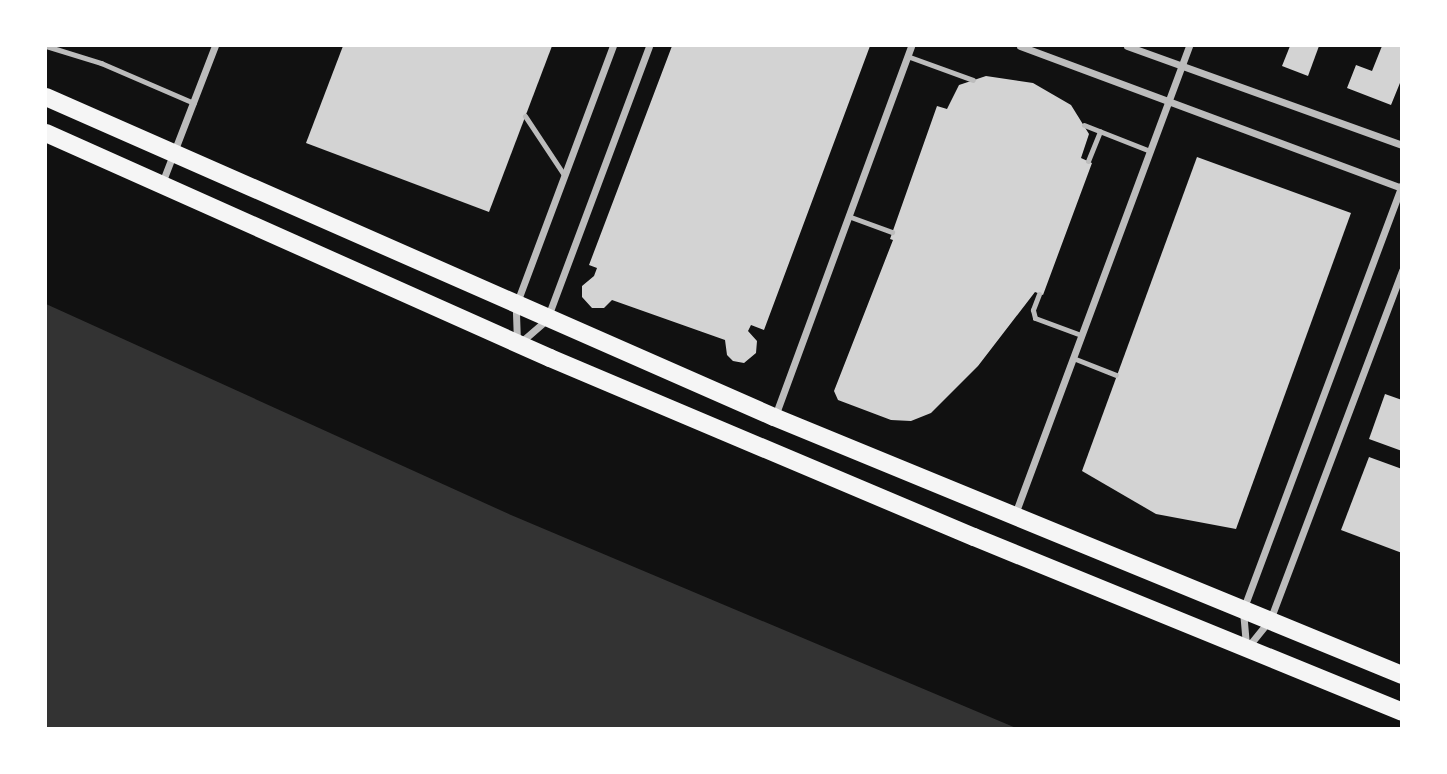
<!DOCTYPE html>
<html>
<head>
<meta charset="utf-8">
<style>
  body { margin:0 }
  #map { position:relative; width:1447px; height:774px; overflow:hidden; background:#111; font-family:Barlow,sans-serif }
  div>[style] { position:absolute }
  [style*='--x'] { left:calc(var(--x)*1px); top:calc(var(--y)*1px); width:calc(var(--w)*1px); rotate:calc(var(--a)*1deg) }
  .water>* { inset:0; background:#333 }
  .building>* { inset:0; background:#d3d3d3 }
  .service>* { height:5px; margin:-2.5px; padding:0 2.5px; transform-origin:2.5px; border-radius:2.5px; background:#bcbcbc }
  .minor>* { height:7px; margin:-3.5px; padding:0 3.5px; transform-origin:3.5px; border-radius:3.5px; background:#bcbcbc }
  .primary>* { height:18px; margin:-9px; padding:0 9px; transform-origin:9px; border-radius:9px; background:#f5f5f5 }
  span { translate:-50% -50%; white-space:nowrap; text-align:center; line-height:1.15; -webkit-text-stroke:7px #fff; paint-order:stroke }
  .frame { position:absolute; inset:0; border:47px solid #fff; pointer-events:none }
</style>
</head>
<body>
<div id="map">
  <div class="water">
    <i style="clip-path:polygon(46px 304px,511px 515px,1016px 728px,46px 728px)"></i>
  </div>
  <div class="building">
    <i style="clip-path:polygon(343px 46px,552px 46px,489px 212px,306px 143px)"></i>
    <i style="clip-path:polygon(672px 46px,870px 46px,764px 330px,751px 325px,748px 331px,757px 341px,756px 353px,744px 363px,733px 361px,727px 355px,725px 340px,612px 300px,604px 308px,592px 308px,582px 297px,582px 286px,594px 276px,597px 268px,589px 265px)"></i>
    <i style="clip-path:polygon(1290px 46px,1319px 46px,1308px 76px,1282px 66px)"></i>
    <i style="clip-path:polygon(1382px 46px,1402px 46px,1402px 78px,1391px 105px,1347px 88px,1356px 65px,1372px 71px)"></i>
    <i style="clip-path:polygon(986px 76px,1033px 83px,1071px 105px,1089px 134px,1081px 158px,1092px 163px,1043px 295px,1035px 292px,978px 366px,931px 413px,911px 421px,891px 420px,838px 400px,834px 391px,893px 240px,890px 239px,937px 106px,947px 109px,959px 85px)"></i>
    <i style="clip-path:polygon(1197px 157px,1351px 213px,1236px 529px,1156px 514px,1082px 471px)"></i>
    <i style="clip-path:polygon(1385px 394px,1402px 400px,1402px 451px,1369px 439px)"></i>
    <i style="clip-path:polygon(1369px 457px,1402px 469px,1402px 553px,1341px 530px)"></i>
  </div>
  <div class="service">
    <i style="--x:46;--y:46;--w:58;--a:17.2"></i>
    <i style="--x:101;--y:63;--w:101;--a:23.3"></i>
    <i style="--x:907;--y:56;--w:70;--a:20"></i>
    <i style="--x:525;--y:116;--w:71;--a:56.5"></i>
    <i style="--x:1084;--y:125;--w:71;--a:21.5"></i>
    <i style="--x:1088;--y:161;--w:32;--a:-68"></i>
    <i style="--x:848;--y:216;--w:47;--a:20"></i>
    <i style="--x:1039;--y:294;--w:17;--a:111"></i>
    <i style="--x:1033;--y:310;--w:8;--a:76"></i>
    <i style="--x:1035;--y:318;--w:49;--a:20.3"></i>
    <i style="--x:1073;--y:358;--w:46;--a:21.6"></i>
  </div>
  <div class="minor">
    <i style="--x:1020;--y:46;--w:408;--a:20.4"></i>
    <i style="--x:1127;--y:46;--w:292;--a:19.8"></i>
    <i style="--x:162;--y:183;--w:147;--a:-68.9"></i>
    <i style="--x:517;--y:342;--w:37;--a:-92"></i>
    <i style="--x:516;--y:305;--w:277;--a:-69.5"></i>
    <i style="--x:521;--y:342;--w:35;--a:-41"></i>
    <i style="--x:547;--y:319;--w:291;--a:-69.5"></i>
    <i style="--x:775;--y:416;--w:394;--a:-69.8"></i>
    <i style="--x:1015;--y:514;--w:499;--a:-69.6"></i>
    <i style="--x:1246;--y:645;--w:35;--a:-95"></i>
    <i style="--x:1243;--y:610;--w:454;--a:-69.5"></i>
    <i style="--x:1247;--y:648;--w:36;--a:-51"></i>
    <i style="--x:1270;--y:620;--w:374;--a:-69.3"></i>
  </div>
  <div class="primary">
    <i style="--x:46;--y:97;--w:795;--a:23.73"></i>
    <i style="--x:774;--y:417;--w:679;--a:22.33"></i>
    <i style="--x:46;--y:133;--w:552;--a:24.06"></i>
    <i style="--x:550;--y:358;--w:460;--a:22.9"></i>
    <i style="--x:974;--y:537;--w:462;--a:22.2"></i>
  </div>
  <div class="frame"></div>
</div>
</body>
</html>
